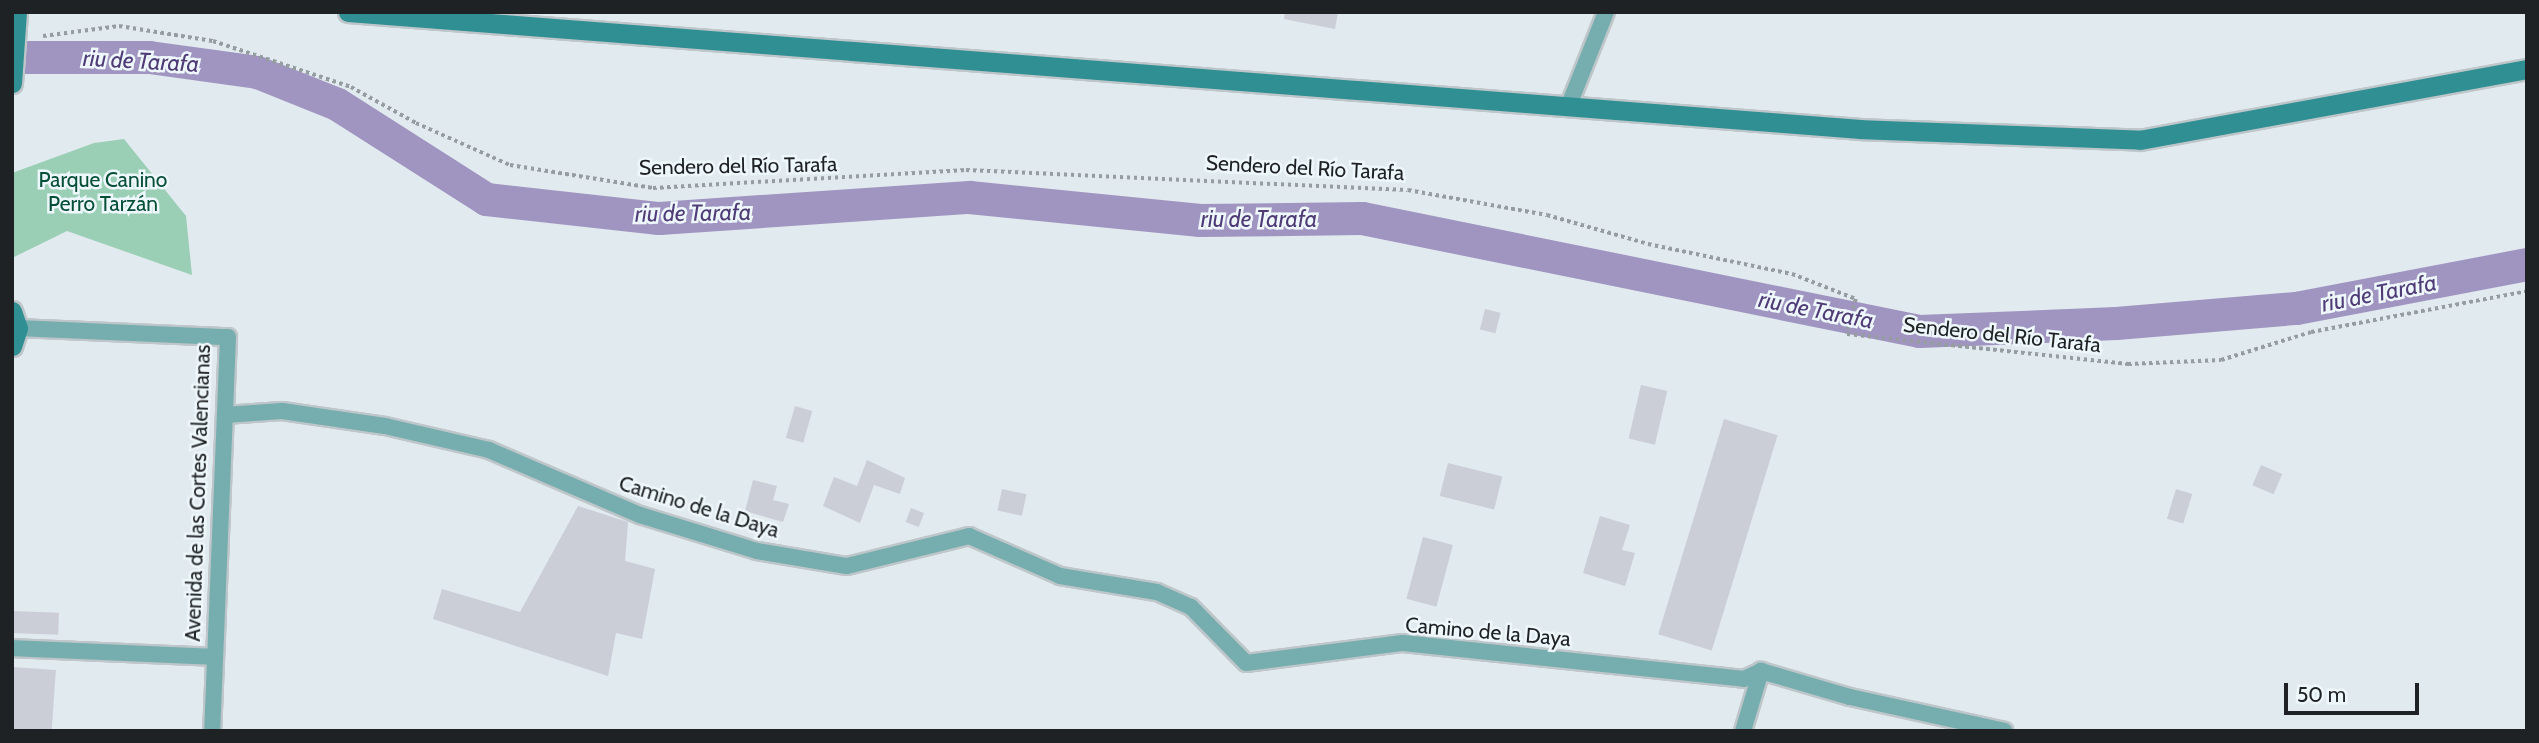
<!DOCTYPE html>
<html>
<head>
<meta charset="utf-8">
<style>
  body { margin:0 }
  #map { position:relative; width:2539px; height:743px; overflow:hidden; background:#e1eaee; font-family:Cabin,sans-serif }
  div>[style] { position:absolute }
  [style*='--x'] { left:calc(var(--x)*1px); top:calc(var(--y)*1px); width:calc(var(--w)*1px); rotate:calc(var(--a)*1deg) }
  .green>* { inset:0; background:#9acfb6 }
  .river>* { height:33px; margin:-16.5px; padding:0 16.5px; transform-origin:16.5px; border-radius:16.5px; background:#a094c1 }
  .building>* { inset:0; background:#cbced6; transform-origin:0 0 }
  .path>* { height:3.5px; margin-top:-1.75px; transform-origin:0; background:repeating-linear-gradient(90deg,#969da0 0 3.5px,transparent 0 7px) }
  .roads { filter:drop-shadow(2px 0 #bec6ca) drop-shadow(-2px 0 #bec6ca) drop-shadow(0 2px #bec6ca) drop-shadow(0 -2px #bec6ca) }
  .minor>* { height:16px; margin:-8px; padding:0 8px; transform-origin:8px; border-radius:8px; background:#76adae }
  .secondary>* { height:19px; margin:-9.5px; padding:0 9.5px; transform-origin:9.5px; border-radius:9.5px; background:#308f92 }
  .bridges { filter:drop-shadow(2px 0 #bec6ca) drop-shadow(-2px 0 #bec6ca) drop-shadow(0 2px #bec6ca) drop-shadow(0 -2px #bec6ca) }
  .secondary-bridge>* { height:19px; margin:-9.5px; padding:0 9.5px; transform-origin:9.5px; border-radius:9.5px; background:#308f92 }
  span { translate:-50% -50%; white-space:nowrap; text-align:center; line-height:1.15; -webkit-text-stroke:5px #eef7fb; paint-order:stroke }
  .street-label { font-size:21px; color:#1f2224 }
  .park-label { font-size:21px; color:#064f37 }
  .water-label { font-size:23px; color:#4f3c77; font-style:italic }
  .frame { position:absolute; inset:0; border:14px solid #1f2224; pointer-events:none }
  .scale { position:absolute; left:2284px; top:683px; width:135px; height:32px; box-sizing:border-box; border:4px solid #1f2224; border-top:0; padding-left:9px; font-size:21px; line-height:24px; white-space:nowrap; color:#1f2224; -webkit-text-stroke:5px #eef7fb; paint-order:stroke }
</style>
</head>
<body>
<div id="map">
  <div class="green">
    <i style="clip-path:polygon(124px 139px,186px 216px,192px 275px,67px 231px,12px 258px,12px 173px,94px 143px)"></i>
  </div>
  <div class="river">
    <i style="--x:12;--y:57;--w:137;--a:0"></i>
    <i style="--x:149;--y:57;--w:109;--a:7.9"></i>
    <i style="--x:257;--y:72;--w:86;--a:21.8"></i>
    <i style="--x:337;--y:104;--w:177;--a:32.5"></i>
    <i style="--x:486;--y:199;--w:174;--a:6.3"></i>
    <i style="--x:659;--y:218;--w:311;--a:-3.9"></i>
    <i style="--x:969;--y:197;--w:232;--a:5.7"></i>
    <i style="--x:1200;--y:220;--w:162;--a:-0.7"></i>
    <i style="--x:1362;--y:218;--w:568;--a:11.47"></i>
    <i style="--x:1919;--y:331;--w:197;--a:-2.3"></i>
    <i style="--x:2116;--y:323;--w:181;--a:-4.8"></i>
    <i style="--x:2296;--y:308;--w:235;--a:-10.8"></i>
  </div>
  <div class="building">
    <i style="clip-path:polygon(1285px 12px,1338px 12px,1335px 29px,1284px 19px)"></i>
    <i style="left:1485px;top:309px;width:16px;height:21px;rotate:14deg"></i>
    <i style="left:1641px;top:385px;width:27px;height:55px;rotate:13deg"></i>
    <i style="left:795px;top:406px;width:18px;height:33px;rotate:16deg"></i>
    <i style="left:1724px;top:419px;width:56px;height:225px;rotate:17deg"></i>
    <i style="clip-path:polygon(867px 460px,905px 478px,900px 494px,874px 485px,860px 523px,823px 506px,834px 477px,857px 486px)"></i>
    <i style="left:1448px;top:463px;width:56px;height:34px;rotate:14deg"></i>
    <i style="left:2261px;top:465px;width:23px;height:22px;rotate:23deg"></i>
    <i style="clip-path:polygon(753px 480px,777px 486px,773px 500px,789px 504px,783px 522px,745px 511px)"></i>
    <i style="left:1002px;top:489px;width:25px;height:22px;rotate:12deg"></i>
    <i style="left:2176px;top:489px;width:17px;height:31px;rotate:17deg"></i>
    <i style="clip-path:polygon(578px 506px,628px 522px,625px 561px,655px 569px,642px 639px,616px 633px,608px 676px,433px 619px,442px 589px,520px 612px)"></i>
    <i style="left:911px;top:508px;width:14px;height:15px;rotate:21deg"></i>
    <i style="clip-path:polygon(1600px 516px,1630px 525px,1622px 550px,1635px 553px,1625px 586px,1583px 573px)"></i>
    <i style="left:1423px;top:537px;width:31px;height:64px;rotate:15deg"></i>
    <i style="left:12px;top:611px;width:47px;height:22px;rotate:2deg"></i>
    <i style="left:12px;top:667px;width:44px;height:64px;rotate:4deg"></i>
  </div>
  <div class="path">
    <i style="--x:43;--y:36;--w:77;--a:-7.5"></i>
    <i style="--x:119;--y:26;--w:95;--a:9.1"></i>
    <i style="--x:213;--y:41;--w:145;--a:18.4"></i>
    <i style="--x:351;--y:87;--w:74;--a:29"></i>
    <i style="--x:416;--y:123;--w:103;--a:24.1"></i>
    <i style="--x:510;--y:165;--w:145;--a:9.1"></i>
    <i style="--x:653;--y:188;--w:314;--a:-3.3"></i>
    <i style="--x:966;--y:170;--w:442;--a:2.6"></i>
    <i style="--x:1408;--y:190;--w:141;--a:10.2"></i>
    <i style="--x:1547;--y:215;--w:105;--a:16"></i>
    <i style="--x:1648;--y:244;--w:147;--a:11.8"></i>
    <i style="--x:1792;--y:274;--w:69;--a:21.3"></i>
    <i style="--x:1856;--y:299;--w:36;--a:104"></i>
    <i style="--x:1847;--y:334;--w:283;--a:6.1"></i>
    <i style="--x:2128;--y:364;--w:93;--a:-2.5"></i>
    <i style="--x:2221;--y:360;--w:94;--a:-17.3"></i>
    <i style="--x:2311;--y:332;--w:220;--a:-10.7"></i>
  </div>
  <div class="roads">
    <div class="minor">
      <i style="--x:1569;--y:105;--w:100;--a:-68.3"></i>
      <i style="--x:18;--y:328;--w:210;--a:2.5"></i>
      <i style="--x:228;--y:337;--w:394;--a:92.3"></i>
      <i style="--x:225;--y:415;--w:57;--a:-4"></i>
      <i style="--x:282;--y:411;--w:104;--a:8.3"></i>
      <i style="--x:385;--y:426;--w:107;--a:13"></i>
      <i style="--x:489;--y:450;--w:164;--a:23.3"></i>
      <i style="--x:640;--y:515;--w:122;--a:17.1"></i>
      <i style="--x:757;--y:551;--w:91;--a:9.5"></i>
      <i style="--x:847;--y:566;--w:126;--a:-13.8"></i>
      <i style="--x:969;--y:536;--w:99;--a:23.7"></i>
      <i style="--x:1060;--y:576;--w:98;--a:9.4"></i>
      <i style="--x:1157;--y:592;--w:37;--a:24"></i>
      <i style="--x:1191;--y:607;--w:78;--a:45.5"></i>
      <i style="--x:1246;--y:663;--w:158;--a:-7.3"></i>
      <i style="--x:1403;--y:643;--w:343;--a:6"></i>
      <i style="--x:1744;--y:679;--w:19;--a:-25"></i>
      <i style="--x:1761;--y:671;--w:93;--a:16.3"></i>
      <i style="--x:1850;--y:697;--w:158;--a:12.4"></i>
      <i style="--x:12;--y:648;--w:203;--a:2.5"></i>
      <i style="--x:1743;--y:731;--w:63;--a:-73.3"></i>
    </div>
    <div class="secondary">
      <i style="--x:348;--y:12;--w:1517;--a:4.42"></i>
      <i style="--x:1860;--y:129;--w:280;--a:2.2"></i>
      <i style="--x:2140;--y:140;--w:393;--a:-10.4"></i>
      <i style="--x:12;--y:311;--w:18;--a:71"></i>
      <i style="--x:18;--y:328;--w:19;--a:108"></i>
    </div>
  </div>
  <div class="bridges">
    <div class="secondary-bridge">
      <i style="--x:12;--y:83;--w:71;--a:-86"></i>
    </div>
  </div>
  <div class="street-label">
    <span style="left:738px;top:166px;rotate:-1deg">Sendero del Río Tarafa</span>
    <span style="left:1305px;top:168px;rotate:3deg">Sendero del Río Tarafa</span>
    <span style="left:2002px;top:335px;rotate:6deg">Sendero del Río Tarafa</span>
    <span style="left:198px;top:493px;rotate:-88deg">Avenida de las Cortes Valencianas</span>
    <span style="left:699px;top:507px;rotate:17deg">Camino de la Daya</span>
    <span style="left:1488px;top:632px;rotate:5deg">Camino de la Daya</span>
  </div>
  <div class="park-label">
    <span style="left:103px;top:192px">Parque Canino<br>Perro Tarzán</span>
  </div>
  <div class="water-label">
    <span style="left:141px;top:61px;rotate:3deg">riu de Tarafa</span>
    <span style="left:693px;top:213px;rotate:-1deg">riu de Tarafa</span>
    <span style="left:1259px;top:219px">riu de Tarafa</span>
    <span style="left:2379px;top:293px;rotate:-11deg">riu de Tarafa</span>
    <span style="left:1816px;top:310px;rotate:11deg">riu de Tarafa</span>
  </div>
  <div class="frame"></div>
  <div class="scale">50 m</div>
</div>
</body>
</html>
